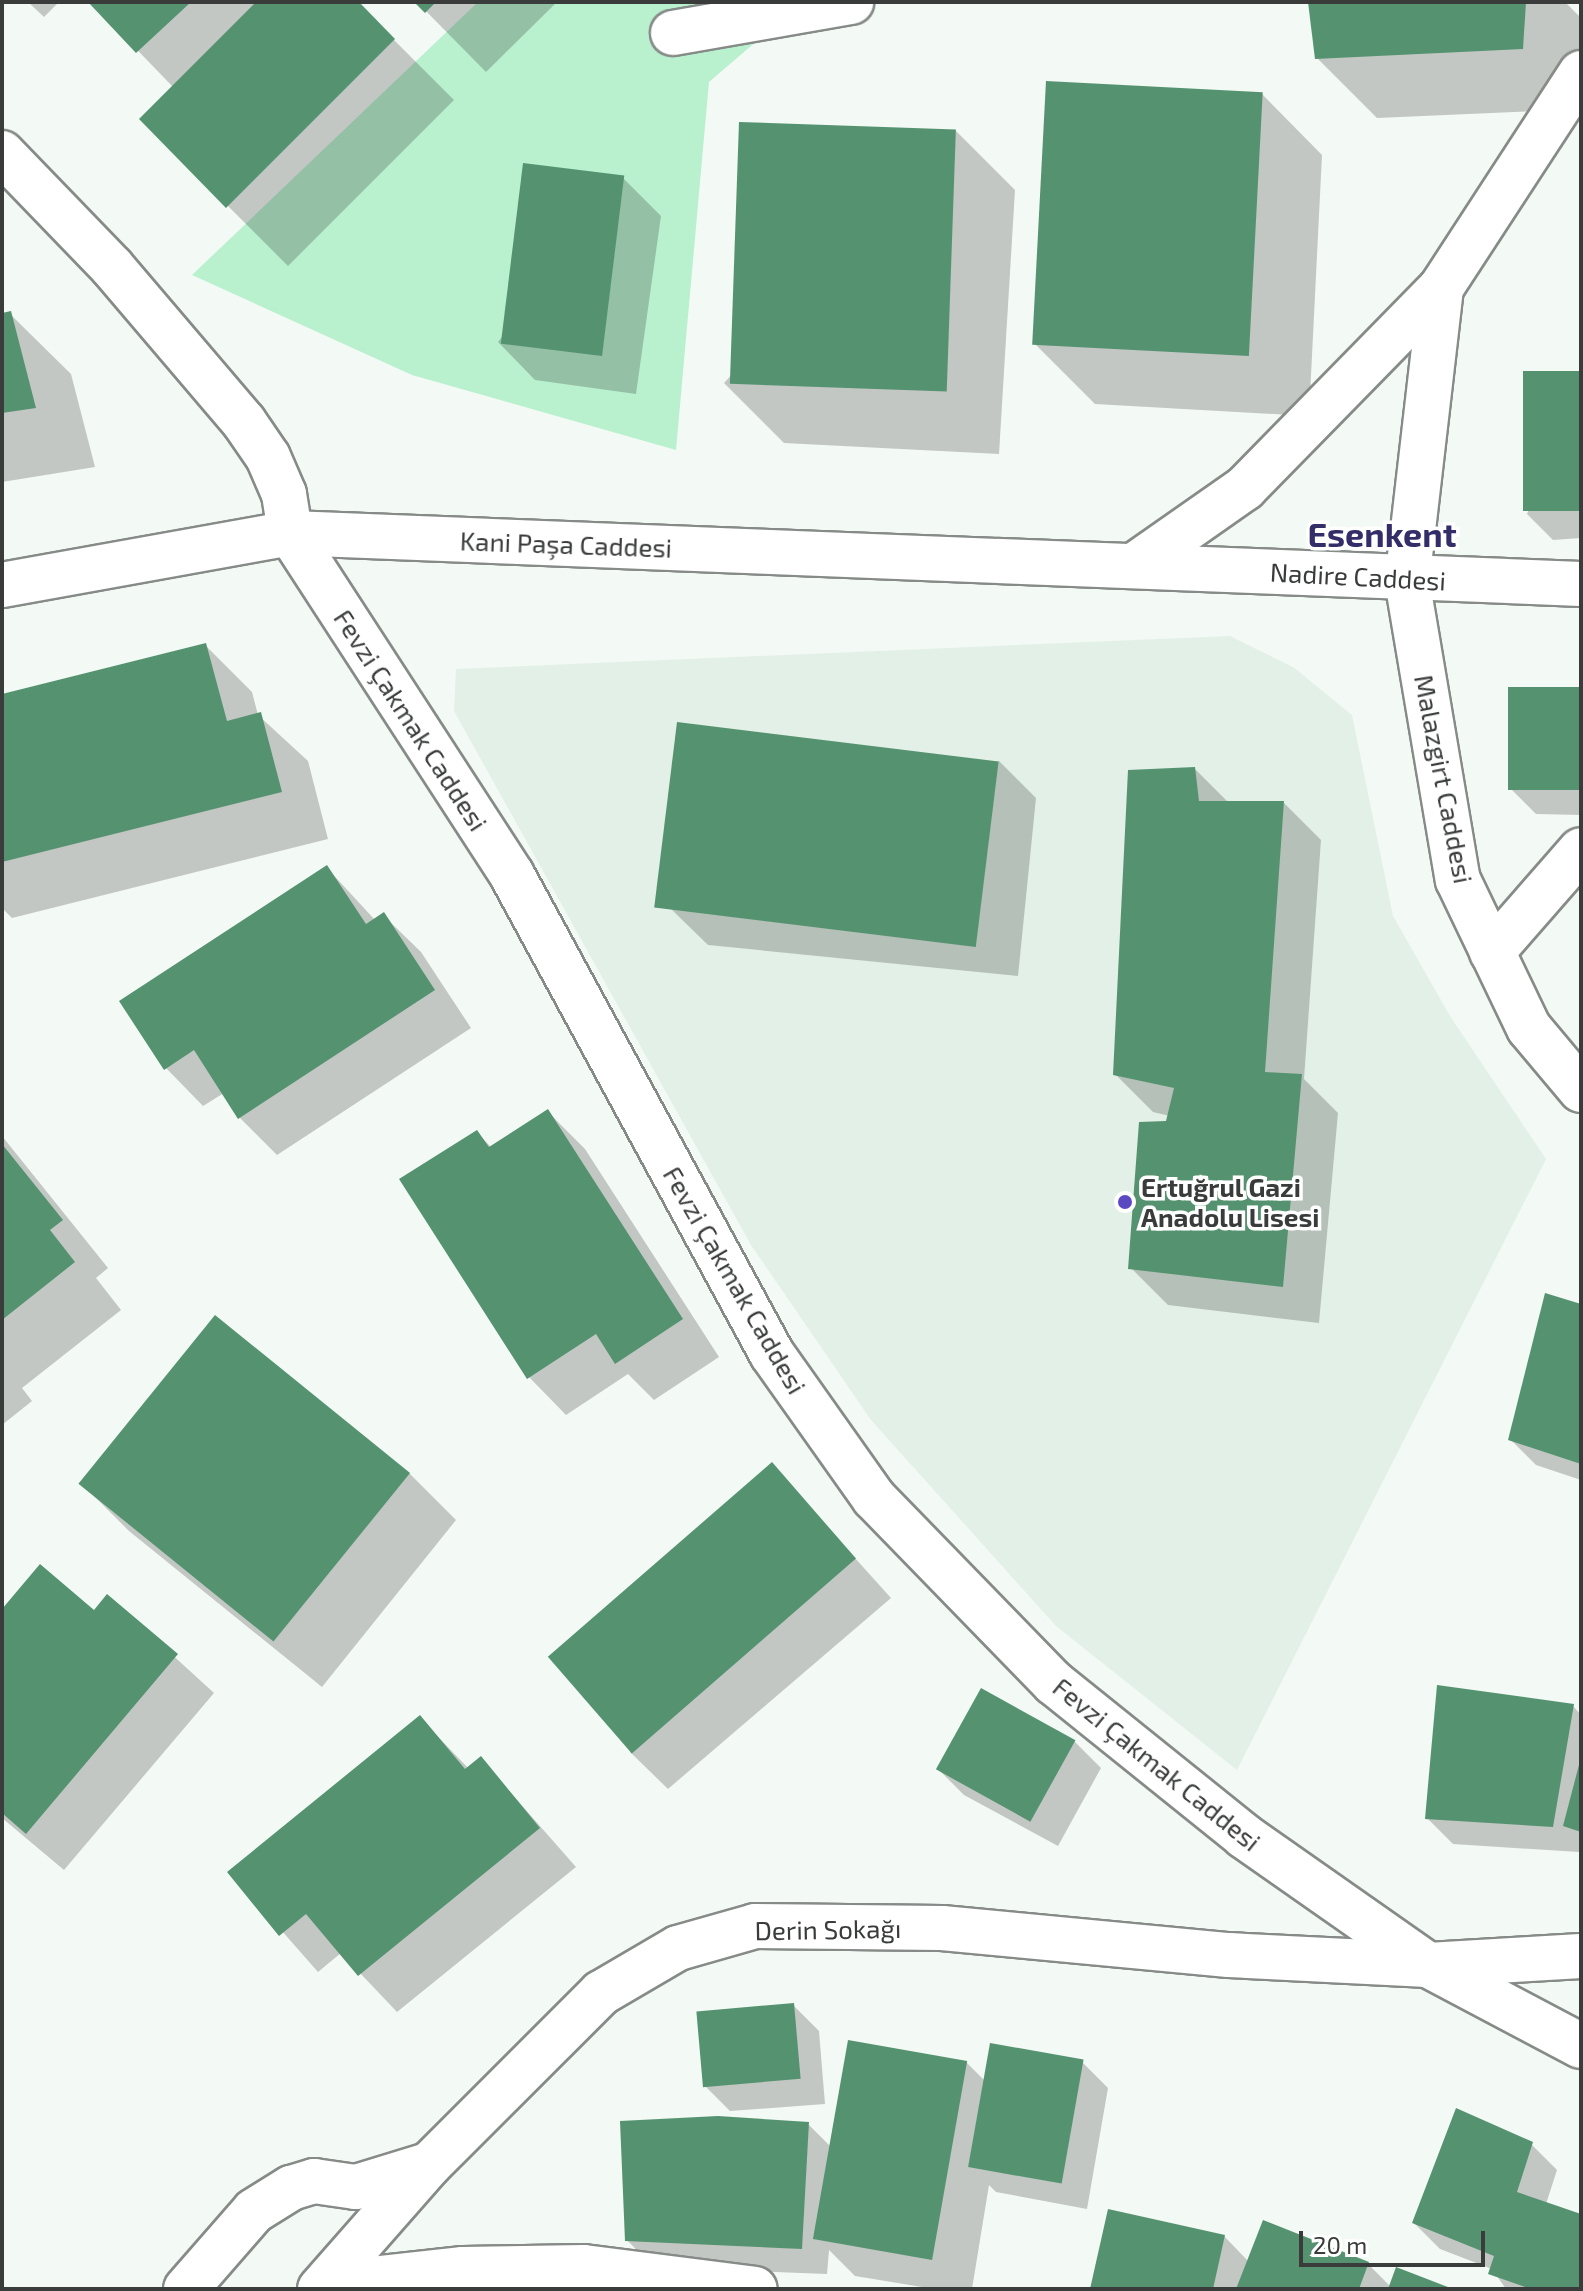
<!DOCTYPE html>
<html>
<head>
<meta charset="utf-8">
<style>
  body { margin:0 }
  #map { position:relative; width:1583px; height:2291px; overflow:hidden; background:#f3f9f5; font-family:"Exo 2",sans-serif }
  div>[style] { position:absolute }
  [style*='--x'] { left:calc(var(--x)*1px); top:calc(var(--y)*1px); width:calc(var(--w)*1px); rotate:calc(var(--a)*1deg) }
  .built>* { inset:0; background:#e3f0e7 }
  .green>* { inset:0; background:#b9f1cf }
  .shadow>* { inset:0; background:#0003 }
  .building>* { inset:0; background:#559370; transform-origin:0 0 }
  .roads { filter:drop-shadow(2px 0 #868b88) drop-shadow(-2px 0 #868b88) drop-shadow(0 2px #868b88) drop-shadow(0 -2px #868b88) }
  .street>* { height:44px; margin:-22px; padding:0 22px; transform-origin:22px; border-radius:22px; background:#fff }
  .secondary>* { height:44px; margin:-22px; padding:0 22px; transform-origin:22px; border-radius:22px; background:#fff }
  .dots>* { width:22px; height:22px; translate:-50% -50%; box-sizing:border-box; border:4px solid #fff; border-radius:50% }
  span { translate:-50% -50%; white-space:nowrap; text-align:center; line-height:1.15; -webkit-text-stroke:7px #fff; paint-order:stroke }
  .street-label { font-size:26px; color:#393c3a }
  .poi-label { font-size:26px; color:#393c3a; font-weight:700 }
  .left { translate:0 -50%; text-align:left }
  .district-label { font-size:34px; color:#332d68; font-weight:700 }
  .frame { position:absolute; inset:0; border:4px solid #393c3a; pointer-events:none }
  .scale { position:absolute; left:1299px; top:2231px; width:186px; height:36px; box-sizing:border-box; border:4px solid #393c3a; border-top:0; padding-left:10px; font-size:24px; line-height:28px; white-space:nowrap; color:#393c3a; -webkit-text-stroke:6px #fff; paint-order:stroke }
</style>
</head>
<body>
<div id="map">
  <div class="built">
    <i style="clip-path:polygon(1230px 636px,1293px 667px,1352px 715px,1393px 916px,1450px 1016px,1546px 1159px,1237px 1770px,1056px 1626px,871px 1420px,751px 1245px,454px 711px,456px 669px)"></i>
  </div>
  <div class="green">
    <i style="clip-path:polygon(478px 2px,739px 2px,758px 40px,709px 82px,676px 450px,412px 375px,192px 275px)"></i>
  </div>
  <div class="shadow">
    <i style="clip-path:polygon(28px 2px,59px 2px,44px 17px)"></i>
    <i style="clip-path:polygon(91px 2px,356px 2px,454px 100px,288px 266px,141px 119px,173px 87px)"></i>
    <i style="clip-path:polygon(417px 2px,557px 2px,486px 72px)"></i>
    <i style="clip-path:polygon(1310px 2px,1565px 2px,1581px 18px,1581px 109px,1377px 118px,1317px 58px)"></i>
    <i style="clip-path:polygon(1262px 94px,1322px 155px,1309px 416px,1095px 404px,1035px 344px)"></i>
    <i style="clip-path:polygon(955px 130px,1015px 190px,999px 454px,784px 443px,724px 383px)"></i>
    <i style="clip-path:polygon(623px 178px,661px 216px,636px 394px,535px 380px,498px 342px)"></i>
    <i style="clip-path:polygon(10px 314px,71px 374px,95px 467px,2px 482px,2px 315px)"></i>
    <i style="clip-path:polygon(1581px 375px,1581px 538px,1553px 540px,1527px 514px)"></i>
    <i style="clip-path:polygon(205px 645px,252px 692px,258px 715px,308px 761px,328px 839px,12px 918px,2px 908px,2px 696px)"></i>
    <i style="clip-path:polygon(1581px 689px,1581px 815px,1536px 814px,1510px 788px)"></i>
    <i style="clip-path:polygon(999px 761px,1036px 798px,1018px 976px,708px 945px,670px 908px)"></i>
    <i style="clip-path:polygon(1195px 769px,1229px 803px,1284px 803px,1321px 840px,1304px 1079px,1338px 1113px,1319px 1323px,1168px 1305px,1131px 1268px,1170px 1116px,1153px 1112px,1115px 1074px)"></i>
    <i style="clip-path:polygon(327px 868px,375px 920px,383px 915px,421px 952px,471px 1028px,277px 1155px,240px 1118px,224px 1093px,203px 1106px,166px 1068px)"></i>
    <i style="clip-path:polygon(547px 1111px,585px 1149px,719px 1357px,654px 1400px,628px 1374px,566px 1415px,529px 1377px,476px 1132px,492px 1148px)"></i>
    <i style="clip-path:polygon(2px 1136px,108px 1268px,96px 1278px,121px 1310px,22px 1388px,32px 1401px,2px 1425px)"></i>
    <i style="clip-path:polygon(1581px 1307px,1581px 1480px,1536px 1465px,1510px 1439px)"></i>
    <i style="clip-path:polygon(771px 1465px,891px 1598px,668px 1789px,630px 1752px)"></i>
    <i style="clip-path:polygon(409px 1473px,456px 1520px,322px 1687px,129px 1531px,82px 1484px)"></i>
    <i style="clip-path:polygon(108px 1596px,214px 1693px,64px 1870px,2px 1818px,2px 1612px,94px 1613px)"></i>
    <i style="clip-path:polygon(982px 1691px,1075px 1742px,1101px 1768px,1058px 1846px,964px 1795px,938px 1769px)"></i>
    <i style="clip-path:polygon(1573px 1706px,1581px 1715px,1579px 1852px,1453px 1844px,1427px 1818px)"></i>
    <i style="clip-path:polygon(420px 1718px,469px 1769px,481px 1759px,576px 1867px,397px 2012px,341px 1953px,318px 1972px,230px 1872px)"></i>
    <i style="clip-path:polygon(793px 2005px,819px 2031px,825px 2104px,730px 2111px,704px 2085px)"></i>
    <i style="clip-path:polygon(966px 2062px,985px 2081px,1082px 2062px,1108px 2088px,1087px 2209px,996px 2192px,989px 2185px,972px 2289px,934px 2289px,855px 2276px,829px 2250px,827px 2274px,653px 2267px,627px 2240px,808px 2124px,832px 2148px)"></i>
    <i style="clip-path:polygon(1531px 2144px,1557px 2170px,1546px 2204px,1581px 2216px,1581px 2289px,1506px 2289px,1492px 2269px,1440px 2249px,1414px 2223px)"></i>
    <i style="clip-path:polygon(1224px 2236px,1249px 2262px,1368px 2264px,1391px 2287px,1448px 2289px,1093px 2289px)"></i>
  </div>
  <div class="building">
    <i style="clip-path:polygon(88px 2px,191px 2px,136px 53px)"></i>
    <i style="clip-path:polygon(256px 2px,359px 2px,395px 39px,226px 208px,139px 119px)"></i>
    <i style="clip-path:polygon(414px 2px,436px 2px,425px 13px)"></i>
    <i style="clip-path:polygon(1308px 2px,1526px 2px,1523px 49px,1315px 59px)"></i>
    <i style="left:1046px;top:81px;width:217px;height:264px;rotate:3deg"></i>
    <i style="left:739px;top:122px;width:217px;height:262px;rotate:2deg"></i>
    <i style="left:523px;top:163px;width:102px;height:182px;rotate:7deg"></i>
    <i style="clip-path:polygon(11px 311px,36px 408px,2px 413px,2px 313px)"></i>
    <i style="left:1581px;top:371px;width:140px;height:58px;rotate:90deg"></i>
    <i style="clip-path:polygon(206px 643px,227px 721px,261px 712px,282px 792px,2px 862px,2px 694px)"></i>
    <i style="left:1581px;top:687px;width:103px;height:73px;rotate:90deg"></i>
    <i style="left:677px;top:722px;width:324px;height:187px;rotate:7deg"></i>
    <i style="clip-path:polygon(1195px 767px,1199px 801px,1284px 801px,1265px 1072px,1302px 1074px,1283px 1287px,1128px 1269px,1139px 1122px,1166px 1121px,1174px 1088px,1113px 1075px,1128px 770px)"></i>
    <i style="clip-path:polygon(327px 865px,366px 924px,384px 912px,435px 990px,238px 1119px,194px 1050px,164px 1070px,119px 1001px)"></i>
    <i style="clip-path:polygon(548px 1109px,683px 1319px,615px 1364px,596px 1334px,527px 1379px,399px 1179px,477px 1130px,489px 1147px)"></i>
    <i style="clip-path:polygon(2px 1144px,63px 1220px,50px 1230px,75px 1262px,2px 1320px)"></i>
    <i style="clip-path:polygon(1545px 1293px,1581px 1304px,1581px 1464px,1508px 1440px)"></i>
    <i style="left:215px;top:1315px;width:251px;height:217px;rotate:39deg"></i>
    <i style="left:772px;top:1462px;width:128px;height:297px;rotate:49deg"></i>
    <i style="clip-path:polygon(40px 1564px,94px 1610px,107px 1594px,178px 1654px,26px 1834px,2px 1813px,2px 1609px)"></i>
    <i style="clip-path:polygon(1437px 1685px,1574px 1704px,1553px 1827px,1425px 1819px)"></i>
    <i style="left:981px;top:1688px;width:108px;height:93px;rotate:29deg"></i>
    <i style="clip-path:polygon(420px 1715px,465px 1769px,481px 1756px,540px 1828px,358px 1976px,306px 1914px,279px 1936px,227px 1872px)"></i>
    <i style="clip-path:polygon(1580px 1761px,1581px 1761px,1581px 1832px,1563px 1826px)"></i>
    <i style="left:794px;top:2003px;width:76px;height:98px;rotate:85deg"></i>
    <i style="left:848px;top:2040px;width:121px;height:202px;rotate:10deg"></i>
    <i style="left:990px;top:2043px;width:95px;height:126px;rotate:10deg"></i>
    <i style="clip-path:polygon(1456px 2108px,1533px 2142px,1517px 2192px,1581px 2214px,1581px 2289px,1531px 2289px,1488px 2274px,1494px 2256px,1412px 2223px)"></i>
    <i style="clip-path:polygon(718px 2116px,809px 2122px,802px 2249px,625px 2241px,620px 2121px)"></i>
    <i style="clip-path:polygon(1108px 2209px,1225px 2235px,1213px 2289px,1090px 2289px)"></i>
    <i style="clip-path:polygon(1263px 2220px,1369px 2262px,1359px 2289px,1236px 2289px)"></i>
    <i style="clip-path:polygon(1396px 2267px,1453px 2289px,1388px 2289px)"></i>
  </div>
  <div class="roads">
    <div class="street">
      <i style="--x:673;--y:33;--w:181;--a:-9.9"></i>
      <i style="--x:2;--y:153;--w:158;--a:46"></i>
      <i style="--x:112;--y:267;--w:204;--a:49.6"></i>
      <i style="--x:244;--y:422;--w:42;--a:55.6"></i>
      <i style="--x:268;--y:457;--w:40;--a:66.6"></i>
      <i style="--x:284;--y:494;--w:39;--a:81"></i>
      <i style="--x:1492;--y:952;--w:135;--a:-48.9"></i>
      <i style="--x:325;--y:2284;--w:139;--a:-6.2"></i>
      <i style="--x:463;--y:2269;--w:121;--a:-0.9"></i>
      <i style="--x:584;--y:2267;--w:172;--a:7.3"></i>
      <i style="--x:186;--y:2289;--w:103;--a:-48.9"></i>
      <i style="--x:254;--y:2211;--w:44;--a:-31.9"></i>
      <i style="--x:291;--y:2188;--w:24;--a:-17"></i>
      <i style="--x:314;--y:2181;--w:42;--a:8.1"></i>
      <i style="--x:356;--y:2187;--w:75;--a:-17"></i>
      <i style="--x:320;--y:2289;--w:167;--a:-48.7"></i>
      <i style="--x:430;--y:2164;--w:242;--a:-45"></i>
      <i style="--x:601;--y:1993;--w:89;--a:-30.3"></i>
      <i style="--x:678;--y:1948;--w:80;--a:-15.9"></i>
      <i style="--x:755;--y:1926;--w:187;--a:0.6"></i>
      <i style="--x:942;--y:1928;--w:288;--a:5.4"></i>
      <i style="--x:1229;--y:1955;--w:199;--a:2.9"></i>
      <i style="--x:1428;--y:1965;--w:153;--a:-3.4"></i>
    </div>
    <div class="secondary">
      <i style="--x:1581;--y:73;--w:257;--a:123.1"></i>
      <i style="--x:1441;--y:288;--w:294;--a:96.6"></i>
      <i style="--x:1407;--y:580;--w:304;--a:80.4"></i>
      <i style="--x:1458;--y:880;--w:164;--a:64.4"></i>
      <i style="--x:1529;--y:1028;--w:81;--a:50"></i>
      <i style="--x:290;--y:533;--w:408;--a:57"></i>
      <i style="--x:512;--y:875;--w:545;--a:61.51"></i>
      <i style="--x:772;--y:1354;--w:176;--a:54.7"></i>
      <i style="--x:874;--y:1498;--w:258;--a:45.8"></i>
      <i style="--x:1054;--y:1683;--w:244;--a:38.8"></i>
      <i style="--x:1244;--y:1836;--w:225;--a:35"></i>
      <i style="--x:1428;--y:1965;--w:173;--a:27.9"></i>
      <i style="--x:1135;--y:565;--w:134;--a:-35"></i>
      <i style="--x:1245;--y:488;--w:280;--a:-45.6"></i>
      <i style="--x:2;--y:585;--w:293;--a:-10.2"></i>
      <i style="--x:290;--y:533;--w:1292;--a:2.26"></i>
    </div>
  </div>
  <div class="dots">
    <i style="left:1125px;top:1202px;background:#5a49c1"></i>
  </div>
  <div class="street-label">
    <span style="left:566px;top:544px;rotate:2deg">Kani Paşa Caddesi</span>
    <span style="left:1358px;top:576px;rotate:3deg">Nadire Caddesi</span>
    <span style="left:411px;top:720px;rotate:57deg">Fevzi Çakmak Caddesi</span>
    <span style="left:1444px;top:779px;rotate:79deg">Malazgirt Caddesi</span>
    <span style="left:735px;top:1280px;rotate:60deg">Fevzi Çakmak Caddesi</span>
    <span style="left:1157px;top:1764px;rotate:39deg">Fevzi Çakmak Caddesi</span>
    <span style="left:828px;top:1929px;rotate:-1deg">Derin Sokağı</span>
  </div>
  <div class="poi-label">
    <span class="left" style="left:1141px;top:1202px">Ertuğrul Gazi<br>Anadolu Lisesi</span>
  </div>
  <div class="district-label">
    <span style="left:1382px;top:534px">Esenkent</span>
  </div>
  <div class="frame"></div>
  <div class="scale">20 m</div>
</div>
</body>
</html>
